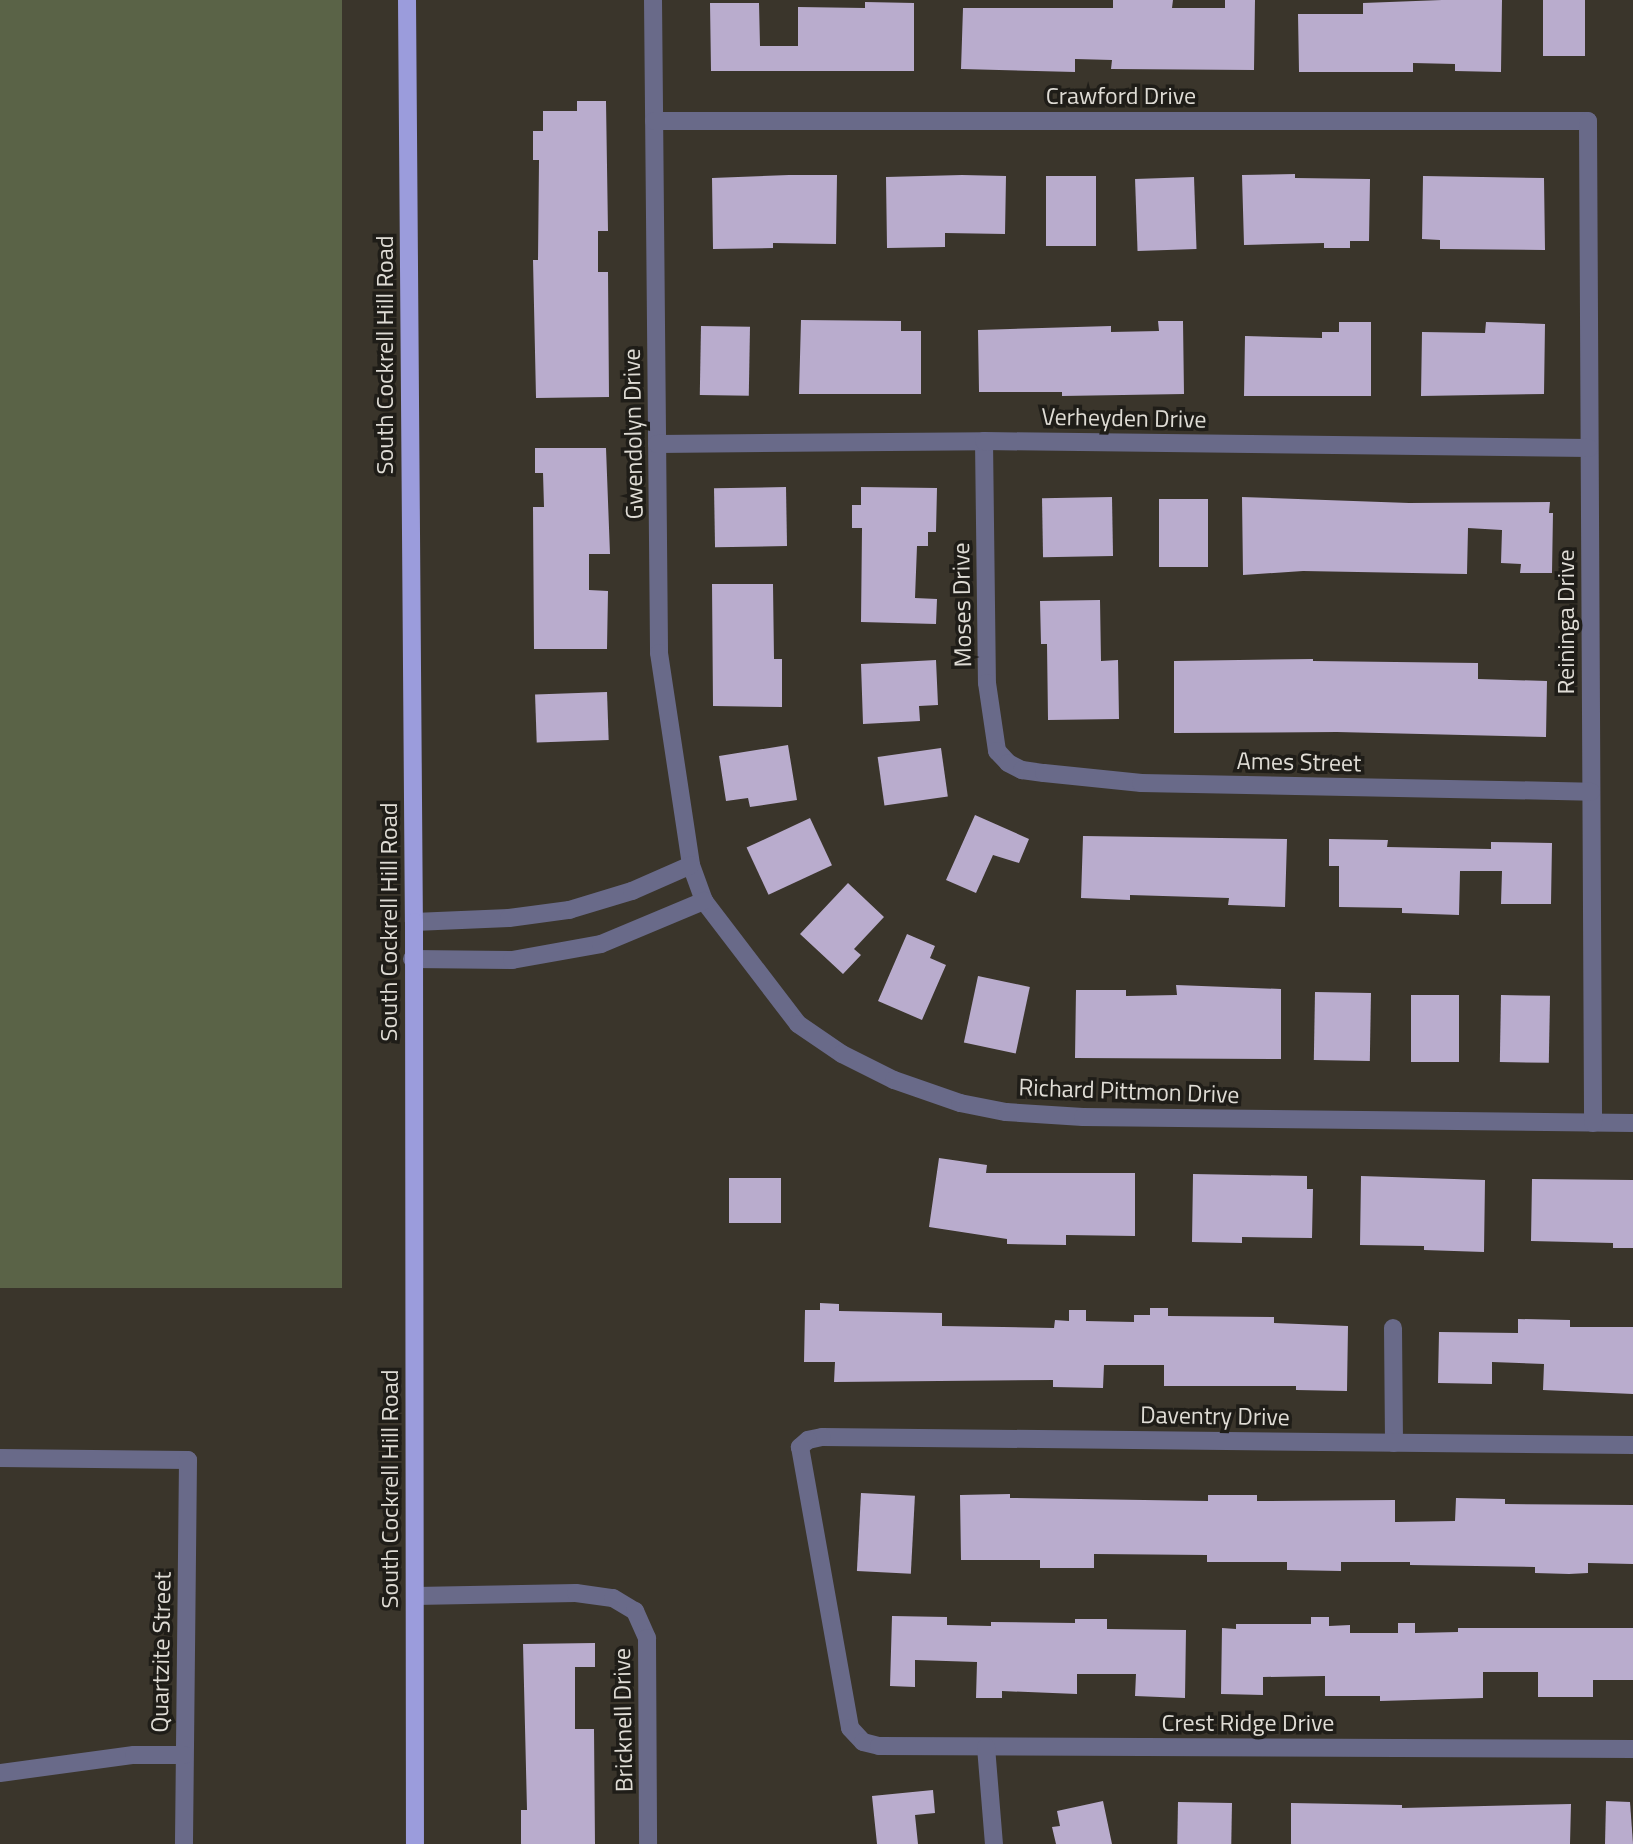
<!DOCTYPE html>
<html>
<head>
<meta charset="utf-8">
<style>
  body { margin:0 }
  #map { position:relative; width:1633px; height:1844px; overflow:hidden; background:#3a352b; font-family:"Titillium Web",sans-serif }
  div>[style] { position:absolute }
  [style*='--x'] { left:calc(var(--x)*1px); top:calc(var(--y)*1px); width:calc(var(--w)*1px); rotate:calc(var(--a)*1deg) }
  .green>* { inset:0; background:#5a6347; transform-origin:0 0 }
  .building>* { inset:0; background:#b9accd; transform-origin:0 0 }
  .minor>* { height:18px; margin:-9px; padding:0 9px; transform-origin:9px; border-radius:9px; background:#696a89 }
  .major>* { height:18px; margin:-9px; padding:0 9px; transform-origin:9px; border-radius:9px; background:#9b9cdc }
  span { translate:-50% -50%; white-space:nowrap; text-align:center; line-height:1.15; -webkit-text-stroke:7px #1f1d18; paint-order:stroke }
  .street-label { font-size:24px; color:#dfdcd5 }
</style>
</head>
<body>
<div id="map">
  <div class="green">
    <i style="left:0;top:0;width:342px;height:1288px"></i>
  </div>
  <div class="building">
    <i style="clip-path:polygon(1113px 0,1173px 0,1172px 8px,1225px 8px,1225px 0,1255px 0,1254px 70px,1111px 69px,1112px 60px,1075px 59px,1075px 72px,961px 69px,963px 8px,1113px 8px)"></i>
    <i style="clip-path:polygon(1442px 0,1502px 0,1501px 72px,1455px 71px,1455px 64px,1413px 63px,1413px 72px,1299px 72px,1298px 14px,1363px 14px,1363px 3px)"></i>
    <i style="left:1543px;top:0;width:42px;height:56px"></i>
    <i style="clip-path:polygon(865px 2px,914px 3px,914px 71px,711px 71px,710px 3px,759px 3px,760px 46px,798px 46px,798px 7px,865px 8px)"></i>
    <i style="clip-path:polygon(577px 101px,606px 101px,608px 231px,598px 231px,598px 272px,608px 272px,609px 397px,536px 398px,533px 260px,538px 260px,539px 160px,533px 160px,533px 131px,543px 131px,543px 111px,577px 111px)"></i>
    <i style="clip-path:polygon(1295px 174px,1295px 178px,1370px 179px,1369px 241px,1350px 241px,1350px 248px,1324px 248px,1324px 243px,1244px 245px,1242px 175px)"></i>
    <i style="clip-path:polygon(789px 175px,837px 175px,836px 244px,773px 243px,773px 248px,713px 249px,712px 178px)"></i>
    <i style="clip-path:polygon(962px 175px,1006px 176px,1005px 234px,945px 233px,945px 247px,887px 248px,886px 177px)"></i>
    <i style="left:1046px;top:176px;width:50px;height:70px"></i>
    <i style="clip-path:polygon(1423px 176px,1544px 178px,1545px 250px,1440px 249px,1440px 240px,1422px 239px)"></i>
    <i style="left:1194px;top:177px;width:72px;height:59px;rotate:88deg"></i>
    <i style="clip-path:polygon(801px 320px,901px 321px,901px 331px,921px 331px,921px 394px,799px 394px)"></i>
    <i style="clip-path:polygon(1158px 321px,1183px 321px,1184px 394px,1062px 396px,1062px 392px,979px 392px,978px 330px,1111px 326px,1111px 332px,1159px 331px)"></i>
    <i style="clip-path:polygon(1339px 322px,1371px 322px,1371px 396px,1244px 396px,1245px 336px,1322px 338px,1322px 332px,1339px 332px)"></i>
    <i style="clip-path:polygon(1486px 322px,1545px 324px,1544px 394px,1421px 396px,1422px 332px,1485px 333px)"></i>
    <i style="left:701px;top:326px;width:49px;height:69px;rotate:1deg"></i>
    <i style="clip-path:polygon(535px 448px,606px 448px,610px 554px,589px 554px,589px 590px,608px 591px,607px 649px,534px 649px,533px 507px,544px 507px,543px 473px,535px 473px)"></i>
    <i style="left:786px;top:487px;width:59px;height:72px;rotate:89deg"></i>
    <i style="clip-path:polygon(861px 487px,937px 488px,936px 532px,928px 532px,928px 546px,917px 546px,915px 598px,937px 599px,936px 624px,861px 622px,862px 528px,852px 528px,852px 505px,861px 505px)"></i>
    <i style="left:1112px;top:497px;width:59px;height:70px;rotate:89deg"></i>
    <i style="clip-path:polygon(1242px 497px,1409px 503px,1550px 502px,1549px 513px,1553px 513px,1552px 573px,1520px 573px,1521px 564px,1501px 563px,1502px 530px,1468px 528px,1467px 574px,1303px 571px,1243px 575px)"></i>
    <i style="left:1159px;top:499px;width:49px;height:68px"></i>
    <i style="clip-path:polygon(712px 584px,773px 584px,774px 659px,782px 659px,782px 707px,713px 706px)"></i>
    <i style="clip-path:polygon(1100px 600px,1101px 661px,1118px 660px,1119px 719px,1048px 720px,1047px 644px,1041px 644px,1040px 601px)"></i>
    <i style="clip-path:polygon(1313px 659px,1313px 661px,1478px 663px,1478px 679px,1547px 681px,1546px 737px,1337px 732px,1174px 733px,1174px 661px)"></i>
    <i style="clip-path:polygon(936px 660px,938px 705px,919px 706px,920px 721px,863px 724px,861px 664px)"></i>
    <i style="left:607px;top:692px;width:48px;height:72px;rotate:88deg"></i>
    <i style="clip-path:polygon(788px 745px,797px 800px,750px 807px,748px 798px,726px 801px,719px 756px)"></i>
    <i style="left:941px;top:748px;width:49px;height:64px;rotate:82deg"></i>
    <i style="clip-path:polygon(975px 815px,1029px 839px,1019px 863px,993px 855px,976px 893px,946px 880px)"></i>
    <i style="left:810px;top:818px;width:52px;height:70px;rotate:65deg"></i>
    <i style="clip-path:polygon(1083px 836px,1287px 839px,1285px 907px,1228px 905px,1229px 898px,1130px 895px,1130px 900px,1081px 898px)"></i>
    <i style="clip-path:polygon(1329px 839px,1388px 840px,1387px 847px,1491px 849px,1491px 842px,1552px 843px,1551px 904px,1501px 904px,1502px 871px,1460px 871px,1459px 915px,1402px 913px,1402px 908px,1339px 907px,1339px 866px,1329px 866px)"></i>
    <i style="clip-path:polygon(848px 883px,884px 917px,854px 949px,861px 955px,843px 974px,800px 934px)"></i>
    <i style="clip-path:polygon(907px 934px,935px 946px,930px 958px,946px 965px,922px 1020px,878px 1001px)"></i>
    <i style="left:978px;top:976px;width:53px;height:68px;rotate:12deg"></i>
    <i style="clip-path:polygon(1176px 985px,1281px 989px,1281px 1059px,1075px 1058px,1076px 990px,1126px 990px,1126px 996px,1177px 995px)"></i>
    <i style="left:1315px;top:992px;width:56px;height:68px;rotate:1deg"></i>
    <i style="left:1411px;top:995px;width:48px;height:67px"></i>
    <i style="left:1501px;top:995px;width:49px;height:67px;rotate:1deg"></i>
    <i style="clip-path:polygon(939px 1158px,987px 1165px,986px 1173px,1135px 1173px,1135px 1236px,1066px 1235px,1066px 1245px,1007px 1244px,1007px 1239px,929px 1227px)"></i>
    <i style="clip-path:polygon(1193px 1174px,1307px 1176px,1307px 1189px,1313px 1189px,1312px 1238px,1242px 1237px,1242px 1243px,1192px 1242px)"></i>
    <i style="clip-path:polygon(1361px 1176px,1485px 1180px,1484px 1252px,1424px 1250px,1424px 1246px,1360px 1245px)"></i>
    <i style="left:729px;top:1178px;width:52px;height:45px"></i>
    <i style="clip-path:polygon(1532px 1179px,1633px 1180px,1633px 1248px,1613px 1248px,1613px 1243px,1531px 1241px)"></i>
    <i style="clip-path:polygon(820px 1303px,839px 1304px,839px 1311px,942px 1313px,942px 1326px,1054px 1328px,1055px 1320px,1069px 1321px,1069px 1310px,1086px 1310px,1086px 1321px,1134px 1322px,1134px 1315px,1150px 1315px,1150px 1308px,1168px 1308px,1168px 1316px,1274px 1317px,1274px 1323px,1348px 1326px,1347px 1391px,1296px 1390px,1296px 1386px,1164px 1386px,1164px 1365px,1104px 1365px,1103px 1388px,1053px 1387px,1053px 1380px,834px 1382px,835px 1362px,804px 1362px,805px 1310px,820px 1310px)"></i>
    <i style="clip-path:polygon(1518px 1319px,1570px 1320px,1570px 1327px,1633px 1327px,1633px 1394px,1543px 1390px,1544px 1364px,1492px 1362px,1492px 1384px,1438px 1383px,1439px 1332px,1518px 1333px)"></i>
    <i style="left:861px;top:1493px;width:54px;height:78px;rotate:3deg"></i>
    <i style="clip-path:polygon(1010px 1494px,1010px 1498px,1208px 1501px,1208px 1495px,1257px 1495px,1257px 1501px,1395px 1500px,1395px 1522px,1455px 1521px,1456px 1498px,1505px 1499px,1505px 1504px,1633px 1505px,1633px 1564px,1588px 1563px,1588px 1573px,1569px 1574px,1535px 1573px,1535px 1567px,1410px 1565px,1410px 1562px,1341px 1562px,1341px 1571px,1287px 1570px,1287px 1562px,1207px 1562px,1207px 1555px,1094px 1554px,1094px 1568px,1040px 1568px,1040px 1560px,961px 1560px,960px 1495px)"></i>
    <i style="clip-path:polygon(892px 1616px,947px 1617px,947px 1625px,991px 1626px,991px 1622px,1075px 1623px,1075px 1619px,1107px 1619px,1107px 1629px,1186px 1630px,1185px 1698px,1135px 1696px,1136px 1674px,1077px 1674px,1077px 1694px,1002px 1691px,1002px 1698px,976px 1698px,977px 1662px,915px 1660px,915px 1687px,890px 1686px)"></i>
    <i style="clip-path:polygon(1311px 1617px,1329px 1617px,1329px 1626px,1350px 1625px,1350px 1633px,1398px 1633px,1398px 1623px,1415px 1623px,1415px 1633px,1458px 1632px,1458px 1628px,1633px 1628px,1633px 1680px,1593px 1680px,1593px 1697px,1538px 1697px,1538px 1672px,1483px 1672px,1483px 1698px,1380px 1701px,1380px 1696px,1325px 1696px,1325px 1676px,1263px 1677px,1263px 1695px,1221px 1694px,1222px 1628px,1236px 1629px,1236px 1624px,1311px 1624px)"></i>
    <i style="clip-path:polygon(595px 1643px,595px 1667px,575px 1667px,575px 1729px,594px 1729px,595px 1844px,521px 1844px,521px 1810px,527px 1810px,523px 1644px)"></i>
    <i style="clip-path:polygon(933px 1790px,935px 1813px,915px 1815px,918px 1844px,877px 1844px,872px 1796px)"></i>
    <i style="clip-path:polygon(1103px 1801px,1112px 1844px,1056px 1844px,1052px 1827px,1060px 1826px,1057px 1811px)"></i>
    <i style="clip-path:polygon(1606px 1801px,1630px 1802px,1633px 1844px,1605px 1844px)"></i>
    <i style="left:1178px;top:1802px;width:54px;height:42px;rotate:1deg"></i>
    <i style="clip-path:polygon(1291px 1803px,1402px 1805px,1402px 1808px,1571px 1804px,1570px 1844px,1291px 1844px)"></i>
  </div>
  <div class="minor">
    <i style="--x:653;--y:0;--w:653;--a:89.47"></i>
    <i style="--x:659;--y:653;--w:214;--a:81.4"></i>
    <i style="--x:691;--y:865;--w:38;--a:70"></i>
    <i style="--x:704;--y:901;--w:155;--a:52.6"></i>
    <i style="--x:798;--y:1024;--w:53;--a:34.3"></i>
    <i style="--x:842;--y:1054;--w:58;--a:26.6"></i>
    <i style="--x:894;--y:1080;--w:70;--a:19.2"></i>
    <i style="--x:960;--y:1103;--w:47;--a:11.1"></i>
    <i style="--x:1006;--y:1112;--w:77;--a:3.7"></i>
    <i style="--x:1083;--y:1117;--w:550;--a:0.63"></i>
    <i style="--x:654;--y:121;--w:934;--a:0"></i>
    <i style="--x:1588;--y:121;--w:1002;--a:89.71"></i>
    <i style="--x:984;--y:441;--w:242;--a:89.3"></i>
    <i style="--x:987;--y:683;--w:69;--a:81.6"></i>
    <i style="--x:997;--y:751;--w:16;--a:47"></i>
    <i style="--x:1008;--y:763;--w:16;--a:27"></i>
    <i style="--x:1022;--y:770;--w:22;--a:8"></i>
    <i style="--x:1044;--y:773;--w:98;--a:5.9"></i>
    <i style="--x:1141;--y:783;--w:450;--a:1.1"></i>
    <i style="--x:657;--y:444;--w:327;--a:-0.5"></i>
    <i style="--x:984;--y:441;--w:605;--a:0.66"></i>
    <i style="--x:414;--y:922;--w:95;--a:-2.4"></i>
    <i style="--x:509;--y:918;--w:61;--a:-7.6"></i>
    <i style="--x:569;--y:910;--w:66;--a:-16.8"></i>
    <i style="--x:632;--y:891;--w:64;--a:-23.8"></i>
    <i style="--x:412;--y:959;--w:100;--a:0.6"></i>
    <i style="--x:512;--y:960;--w:90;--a:-10.2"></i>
    <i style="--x:601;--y:944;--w:112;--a:-22.7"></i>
    <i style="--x:1393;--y:1328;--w:115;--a:89.5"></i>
    <i style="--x:1633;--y:1445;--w:811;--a:-179.43"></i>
    <i style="--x:822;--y:1437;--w:14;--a:168"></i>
    <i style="--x:808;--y:1440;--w:11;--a:139"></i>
    <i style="--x:800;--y:1447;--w:285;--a:79.9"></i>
    <i style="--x:850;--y:1728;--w:19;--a:47"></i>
    <i style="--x:863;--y:1742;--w:16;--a:14"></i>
    <i style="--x:879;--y:1746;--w:754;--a:0.23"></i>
    <i style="--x:0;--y:1458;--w:188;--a:0.6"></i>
    <i style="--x:188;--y:1460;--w:384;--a:90.6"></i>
    <i style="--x:415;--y:1596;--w:161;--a:-1.1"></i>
    <i style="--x:576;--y:1593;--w:37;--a:8"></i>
    <i style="--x:613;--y:1598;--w:26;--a:31"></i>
    <i style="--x:635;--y:1611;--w:30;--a:66"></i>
    <i style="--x:647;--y:1638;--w:206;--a:89.7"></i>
    <i style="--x:986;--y:1747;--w:97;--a:85.3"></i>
    <i style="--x:0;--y:1773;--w:135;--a:-7.7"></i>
    <i style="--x:134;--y:1755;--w:50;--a:0"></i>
  </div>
  <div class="major">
    <i style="--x:407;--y:0;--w:922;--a:89.57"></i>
    <i style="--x:414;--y:922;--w:922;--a:89.94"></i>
  </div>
  <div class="street-label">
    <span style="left:1121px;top:96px">Crawford Drive</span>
    <span style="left:385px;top:355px;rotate:-90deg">South Cockrell Hill Road</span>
    <span style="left:1124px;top:418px;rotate:1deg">Verheyden Drive</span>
    <span style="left:633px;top:434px;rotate:-91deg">Gwendolyn Drive</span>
    <span style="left:962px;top:605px;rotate:-91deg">Moses Drive</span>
    <span style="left:1566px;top:622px;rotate:-90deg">Reininga Drive</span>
    <span style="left:1299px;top:762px;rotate:1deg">Ames Street</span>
    <span style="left:389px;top:922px;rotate:-90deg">South Cockrell Hill Road</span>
    <span style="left:1129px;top:1091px;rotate:2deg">Richard Pittmon Drive</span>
    <span style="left:1215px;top:1416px;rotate:1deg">Daventry Drive</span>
    <span style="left:390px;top:1489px;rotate:-90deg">South Cockrell Hill Road</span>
    <span style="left:161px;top:1652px;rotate:-89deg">Quartzite Street</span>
    <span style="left:623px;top:1720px;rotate:-91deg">Bricknell Drive</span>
    <span style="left:1248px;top:1723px">Crest Ridge Drive</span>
  </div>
</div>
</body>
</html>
